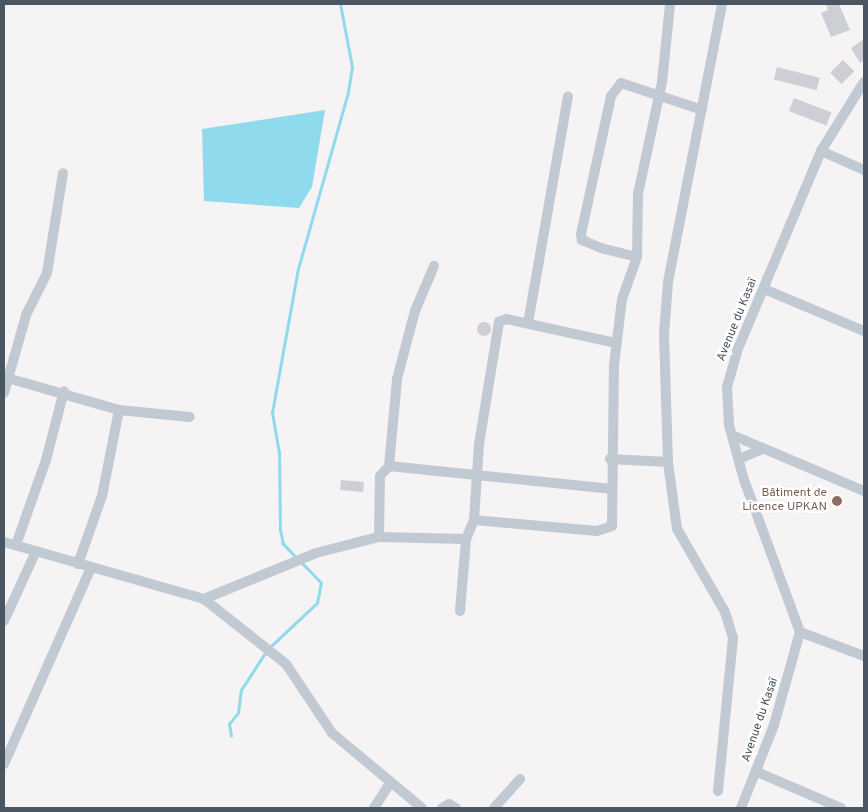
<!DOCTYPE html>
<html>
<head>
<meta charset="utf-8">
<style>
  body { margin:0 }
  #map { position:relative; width:868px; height:812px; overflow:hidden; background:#f5f3f3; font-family:Overpass,sans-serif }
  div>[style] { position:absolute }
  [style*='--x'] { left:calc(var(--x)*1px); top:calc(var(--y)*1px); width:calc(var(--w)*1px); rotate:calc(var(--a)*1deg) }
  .water>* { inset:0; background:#90daee }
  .stream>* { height:2.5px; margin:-1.25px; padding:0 1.25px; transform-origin:1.25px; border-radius:1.25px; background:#90daee }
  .building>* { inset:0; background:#cdcfd5; transform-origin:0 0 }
  .round { border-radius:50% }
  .minor>* { height:10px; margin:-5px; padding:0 5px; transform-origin:5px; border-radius:5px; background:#c1cad2 }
  .dots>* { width:14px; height:14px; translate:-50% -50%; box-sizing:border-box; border:2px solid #fff; border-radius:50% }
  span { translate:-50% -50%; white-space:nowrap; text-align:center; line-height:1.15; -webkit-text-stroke:5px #fff; paint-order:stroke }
  .street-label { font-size:12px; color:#4a5661 }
  .education-label { font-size:12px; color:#785e54 }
  .right { translate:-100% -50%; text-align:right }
  .frame { position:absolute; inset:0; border:5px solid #4a5661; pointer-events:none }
</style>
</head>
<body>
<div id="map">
  <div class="water">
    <i style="clip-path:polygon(325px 110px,312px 187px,299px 208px,204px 201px,202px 129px)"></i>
  </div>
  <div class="stream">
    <i style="--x:297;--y:559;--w:21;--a:-133"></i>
    <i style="--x:283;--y:544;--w:14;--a:-102"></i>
    <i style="--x:280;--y:530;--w:77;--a:-90.7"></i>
    <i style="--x:279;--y:453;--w:41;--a:-99.9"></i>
    <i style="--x:272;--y:413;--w:146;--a:-79.8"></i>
    <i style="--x:298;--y:269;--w:184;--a:-74.2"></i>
    <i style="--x:348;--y:92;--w:25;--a:-81"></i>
    <i style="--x:352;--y:67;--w:64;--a:-100.8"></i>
    <i style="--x:269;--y:648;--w:66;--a:-43.2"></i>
    <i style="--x:317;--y:603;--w:20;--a:-79"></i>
    <i style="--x:321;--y:583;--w:29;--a:-134"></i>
    <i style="--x:231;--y:736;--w:12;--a:-99"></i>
    <i style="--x:229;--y:724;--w:14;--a:-51"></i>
    <i style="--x:238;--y:713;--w:23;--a:-83"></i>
    <i style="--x:241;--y:690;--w:44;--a:-57"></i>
  </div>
  <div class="building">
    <i style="clip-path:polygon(826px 4px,839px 4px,850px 30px,831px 37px,821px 13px,828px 10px)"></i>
    <i style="clip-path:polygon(864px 39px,864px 60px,860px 63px,851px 48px)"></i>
    <i style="left:843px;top:60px;width:16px;height:18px;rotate:45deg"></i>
    <i style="left:777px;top:67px;width:44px;height:13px;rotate:14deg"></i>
    <i style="left:794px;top:98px;width:40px;height:14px;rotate:21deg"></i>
    <i class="round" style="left:477px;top:322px;width:14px;height:14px"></i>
    <i style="left:341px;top:480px;width:23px;height:10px;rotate:5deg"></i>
  </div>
  <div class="minor">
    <i style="--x:821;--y:151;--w:47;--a:23.8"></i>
    <i style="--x:637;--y:257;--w:37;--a:-166"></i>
    <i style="--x:601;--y:248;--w:21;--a:-157"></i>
    <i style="--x:582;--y:240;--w:6;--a:-99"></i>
    <i style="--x:581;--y:234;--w:141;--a:-77.7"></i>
    <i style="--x:611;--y:96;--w:16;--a:-52"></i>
    <i style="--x:621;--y:83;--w:85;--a:18.4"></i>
    <i style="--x:764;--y:289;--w:108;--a:22.8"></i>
    <i style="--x:528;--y:323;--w:230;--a:-80"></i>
    <i style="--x:4;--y:377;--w:120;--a:16"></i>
    <i style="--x:119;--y:410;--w:71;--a:5.6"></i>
    <i style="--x:4;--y:393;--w:81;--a:-74.2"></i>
    <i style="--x:26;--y:315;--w:47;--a:-63.4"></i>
    <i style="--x:47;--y:273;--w:101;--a:-80.9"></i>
    <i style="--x:732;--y:435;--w:143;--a:23"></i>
    <i style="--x:610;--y:459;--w:58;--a:3"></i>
    <i style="--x:739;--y:459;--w:25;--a:-23"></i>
    <i style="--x:389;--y:466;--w:87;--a:-84.7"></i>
    <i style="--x:397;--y:379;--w:70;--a:-75.2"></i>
    <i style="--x:415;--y:311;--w:49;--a:-67.1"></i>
    <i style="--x:474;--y:520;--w:123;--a:5.1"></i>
    <i style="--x:597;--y:531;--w:16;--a:-18"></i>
    <i style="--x:612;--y:526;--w:161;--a:-89.3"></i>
    <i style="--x:614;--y:365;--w:66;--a:-83.1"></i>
    <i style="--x:622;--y:299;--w:45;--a:-70.3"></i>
    <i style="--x:637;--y:257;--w:63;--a:-89.1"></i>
    <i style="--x:638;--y:194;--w:115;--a:-77.9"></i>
    <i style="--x:662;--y:82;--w:78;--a:-84.1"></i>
    <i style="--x:379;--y:537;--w:61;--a:-89.1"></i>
    <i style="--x:380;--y:476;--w:13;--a:-48"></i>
    <i style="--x:389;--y:466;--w:222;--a:5.9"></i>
    <i style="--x:4;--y:542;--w:208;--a:15.9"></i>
    <i style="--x:204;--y:599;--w:105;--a:38.4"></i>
    <i style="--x:286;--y:664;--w:83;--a:56.3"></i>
    <i style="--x:332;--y:733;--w:117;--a:39.8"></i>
    <i style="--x:16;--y:545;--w:90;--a:-70.6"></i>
    <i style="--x:46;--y:460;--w:71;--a:-75.4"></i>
    <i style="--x:78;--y:564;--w:72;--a:-70.6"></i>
    <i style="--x:102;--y:496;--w:88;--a:-78.8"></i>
    <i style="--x:204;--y:599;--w:121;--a:-22.3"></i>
    <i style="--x:316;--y:553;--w:65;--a:-14.3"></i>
    <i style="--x:379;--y:537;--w:87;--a:1.3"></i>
    <i style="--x:460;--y:611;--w:72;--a:-85.2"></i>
    <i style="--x:466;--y:539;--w:21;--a:-67"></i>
    <i style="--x:474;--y:520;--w:76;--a:-86.2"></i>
    <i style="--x:479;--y:444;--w:124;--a:-80.7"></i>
    <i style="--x:499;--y:322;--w:8;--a:-23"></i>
    <i style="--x:506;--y:319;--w:113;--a:12.3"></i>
    <i style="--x:4;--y:621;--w:77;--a:-65.4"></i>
    <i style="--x:800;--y:632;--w:68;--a:20.6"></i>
    <i style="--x:4;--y:764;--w:214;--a:-66.1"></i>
    <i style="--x:757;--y:772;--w:91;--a:23.2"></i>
    <i style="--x:718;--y:791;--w:154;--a:-84.4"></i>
    <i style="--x:733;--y:638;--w:27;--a:-107"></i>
    <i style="--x:725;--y:612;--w:96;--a:-120"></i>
    <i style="--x:677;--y:529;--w:68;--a:-97.7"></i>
    <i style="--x:668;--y:462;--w:128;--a:-91.8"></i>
    <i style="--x:664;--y:334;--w:52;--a:-85.6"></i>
    <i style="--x:668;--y:282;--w:283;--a:-79"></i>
    <i style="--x:374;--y:808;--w:30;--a:-57"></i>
    <i style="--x:442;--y:808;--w:8;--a:-30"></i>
    <i style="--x:449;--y:804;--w:8;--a:30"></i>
    <i style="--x:494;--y:808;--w:39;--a:-48"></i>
    <i style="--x:741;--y:808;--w:89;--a:-68.3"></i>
    <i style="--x:774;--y:725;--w:97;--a:-74.4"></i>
    <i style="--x:800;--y:632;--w:162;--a:-110.2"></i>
    <i style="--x:744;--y:480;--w:57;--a:-105.3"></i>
    <i style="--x:729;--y:425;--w:38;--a:-93"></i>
    <i style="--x:727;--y:387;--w:37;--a:-74"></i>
    <i style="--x:737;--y:351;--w:217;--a:-67.2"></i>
    <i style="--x:821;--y:151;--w:81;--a:-58.1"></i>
  </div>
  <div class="dots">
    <i style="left:837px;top:501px;background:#8d6e63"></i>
  </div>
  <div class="street-label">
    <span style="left:738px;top:320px;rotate:-68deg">Avenue du Kasaï</span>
    <span style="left:761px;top:720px;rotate:-71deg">Avenue du Kasaï</span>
  </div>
  <div class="education-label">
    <span class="right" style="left:827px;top:501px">Bâtiment de<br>Licence UPKAN</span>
  </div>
  <div class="frame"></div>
</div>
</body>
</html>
